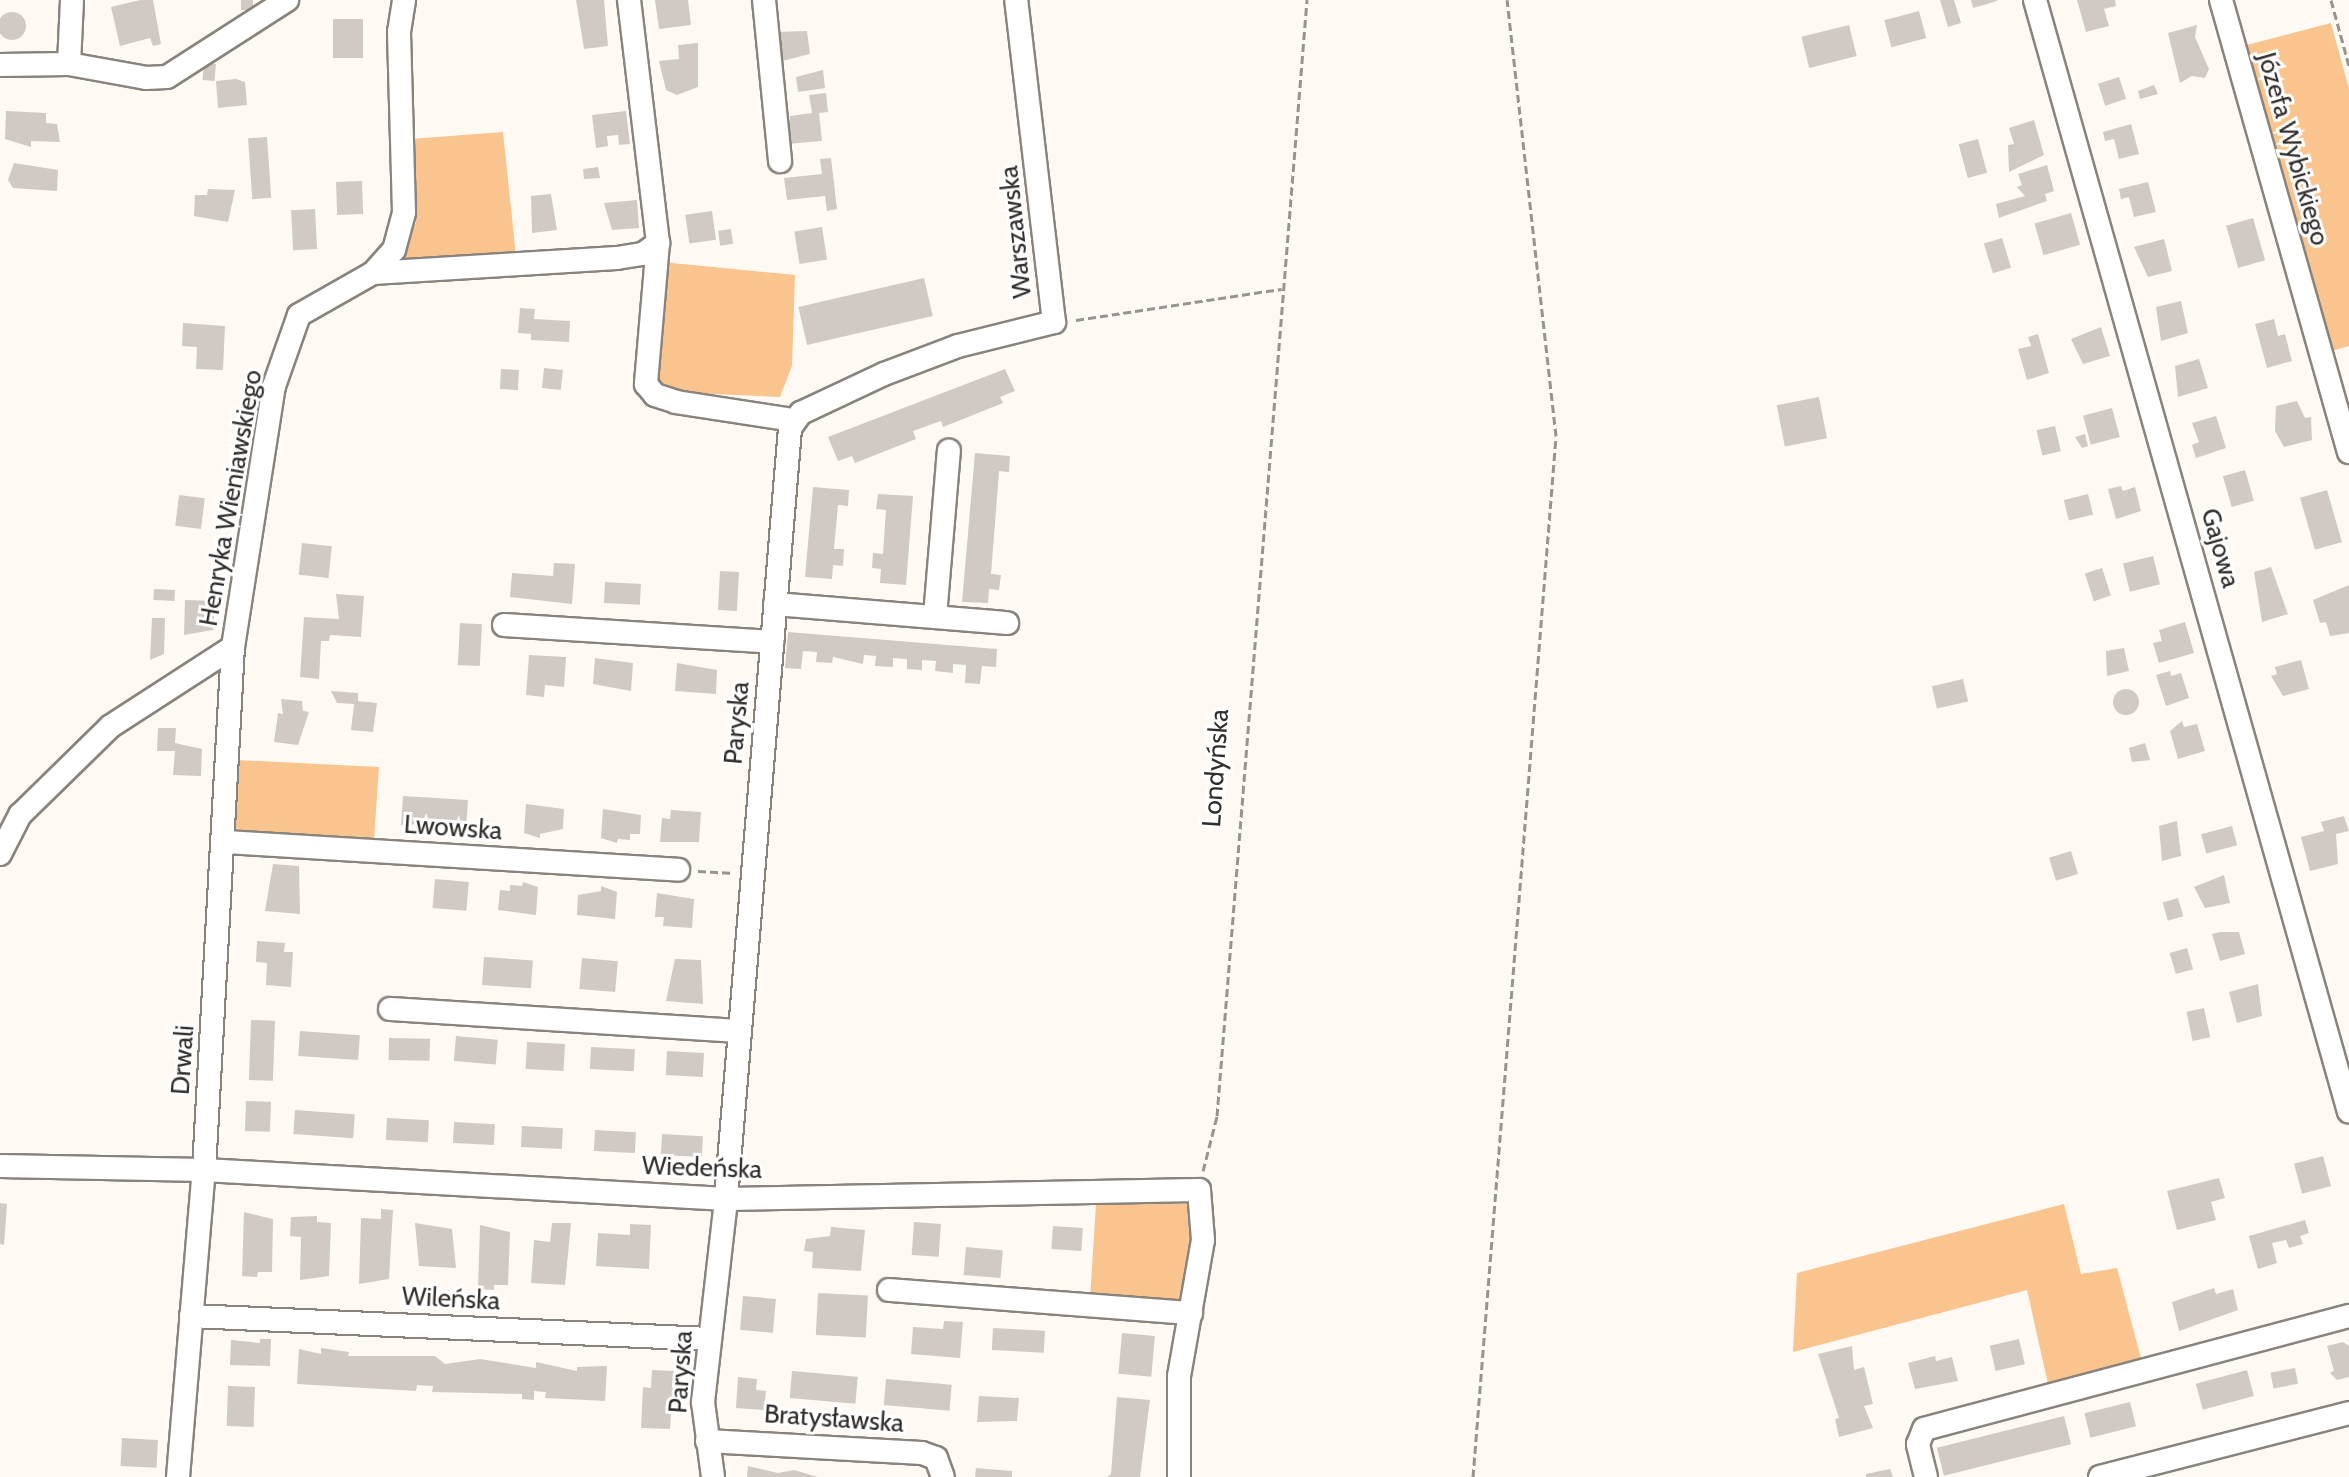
<!DOCTYPE html>
<html>
<head>
<meta charset="utf-8">
<style>
  body { margin:0 }
  #map { position:relative; width:2349px; height:1477px; overflow:hidden; background:#fff9f4; font-family:Cabin,sans-serif }
  div>[style] { position:absolute }
  [style*='--x'] { left:calc(var(--x)*1px); top:calc(var(--y)*1px); width:calc(var(--w)*1px); rotate:calc(var(--a)*1deg) }
  .green>* { inset:0; background:#fac48e }
  .building>* { inset:0; background:#d1cac4; transform-origin:0 0 }
  .round { border-radius:50% }
  .path>* { height:3px; margin-top:-1.5px; transform-origin:0; background:repeating-linear-gradient(90deg,#989390 0 8px,transparent 0 12px) }
  .roads { filter:drop-shadow(2px 0 #89837d) drop-shadow(-2px 0 #89837d) drop-shadow(0 2px #89837d) drop-shadow(0 -2px #89837d) }
  .minor>* { height:22px; margin:-11px; padding:0 11px; transform-origin:11px; border-radius:11px; background:#fff }
  span { translate:-50% -50%; white-space:nowrap; text-align:center; line-height:1.15; -webkit-text-stroke:6px #fff; paint-order:stroke }
  .street-label { font-size:26px; color:#302d2b }
</style>
</head>
<body>
<div id="map">
  <div class="green">
    <i style="clip-path:polygon(2331px 23px,2349px 89px,2349px 346px,2328px 352px,2243px 46px)"></i>
    <i style="clip-path:polygon(503px 132px,516px 256px,400px 261px,416px 223px,411px 139px)"></i>
    <i style="clip-path:polygon(662px 262px,795px 275px,792px 366px,780px 397px,669px 392px,659px 384px,650px 368px)"></i>
    <i style="clip-path:polygon(237px 760px,379px 767px,374px 840px,258px 835px,235px 828px)"></i>
    <i style="clip-path:polygon(1096px 1204px,1187px 1204px,1192px 1208px,1196px 1221px,1178px 1303px,1090px 1299px)"></i>
    <i style="clip-path:polygon(2064px 1204px,2081px 1274px,2117px 1268px,2142px 1362px,2048px 1384px,2027px 1290px,1793px 1352px,1797px 1273px)"></i>
  </div>
  <div class="building">
    <i style="clip-path:polygon(140px 0,153px 0,161px 44px,153px 46px,150px 38px,120px 46px,111px 7px)"></i>
    <i style="left:241px;top:0;width:12px;height:10px"></i>
    <i style="clip-path:polygon(576px 0,604px 0,608px 46px,584px 49px)"></i>
    <i style="clip-path:polygon(655px 0,688px 0,691px 25px,659px 29px)"></i>
    <i style="clip-path:polygon(1940px 0,1954px 0,1961px 23px,1948px 27px)"></i>
    <i style="clip-path:polygon(1971px 0,1997px 0,1997px 1px,1973px 8px)"></i>
    <i style="clip-path:polygon(2077px 0,2115px 0,2116px 6px,2104px 9px,2109px 26px,2086px 32px)"></i>
    <i style="left:1919px;top:11px;width:28px;height:36px;rotate:75deg"></i>
    <i class="round" style="left:-2px;top:12px;width:28px;height:28px"></i>
    <i style="left:333px;top:19px;width:30px;height:39px"></i>
    <i style="left:1849px;top:25px;width:32px;height:49px;rotate:76deg"></i>
    <i style="clip-path:polygon(2197px 25px,2195px 37px,2209px 69px,2205px 78px,2192px 76px,2180px 83px,2168px 33px)"></i>
    <i style="clip-path:polygon(807px 31px,810px 54px,778px 62px,774px 32px)"></i>
    <i style="clip-path:polygon(698px 43px,698px 87px,677px 95px,666px 90px,659px 61px,679px 59px,678px 45px)"></i>
    <i style="left:204px;top:63px;width:12px;height:17px;rotate:5deg"></i>
    <i style="clip-path:polygon(823px 70px,825px 88px,798px 92px,796px 77px)"></i>
    <i style="left:2119px;top:77px;width:23px;height:22px;rotate:72deg"></i>
    <i style="clip-path:polygon(236px 79px,245px 82px,247px 105px,218px 108px,216px 81px)"></i>
    <i style="clip-path:polygon(2154px 85px,2158px 94px,2140px 99px,2138px 91px)"></i>
    <i style="clip-path:polygon(826px 93px,828px 112px,819px 113px,822px 141px,787px 144px,790px 116px,812px 113px,809px 95px)"></i>
    <i style="clip-path:polygon(6px 111px,46px 113px,46px 123px,57px 124px,60px 142px,31px 141px,31px 147px,5px 139px)"></i>
    <i style="clip-path:polygon(626px 111px,630px 144px,619px 145px,618px 135px,607px 136px,608px 146px,596px 148px,592px 115px)"></i>
    <i style="clip-path:polygon(2034px 120px,2044px 155px,2009px 172px,2008px 145px,2014px 144px,2009px 128px)"></i>
    <i style="clip-path:polygon(2131px 124px,2139px 154px,2119px 159px,2114px 139px,2105px 141px,2103px 132px)"></i>
    <i style="left:267px;top:137px;width:61px;height:19px;rotate:86deg"></i>
    <i style="left:1978px;top:139px;width:35px;height:20px;rotate:75deg"></i>
    <i style="clip-path:polygon(831px 158px,837px 209px,827px 211px,825px 196px,787px 200px,784px 178px,822px 174px,820px 159px)"></i>
    <i style="clip-path:polygon(14px 163px,58px 170px,57px 191px,13px 188px,8px 180px)"></i>
    <i style="clip-path:polygon(2047px 165px,2054px 191px,2045px 194px,2047px 201px,1999px 218px,1996px 204px,2025px 196px,2017px 187px,2022px 185px,2018px 174px)"></i>
    <i style="clip-path:polygon(598px 167px,600px 178px,584px 179px,583px 169px)"></i>
    <i style="left:362px;top:181px;width:33px;height:26px;rotate:88deg"></i>
    <i style="clip-path:polygon(2148px 182px,2156px 212px,2134px 217px,2129px 197px,2121px 199px,2119px 189px)"></i>
    <i style="clip-path:polygon(208px 189px,235px 190px,228px 222px,194px 216px,195px 195px,207px 195px)"></i>
    <i style="clip-path:polygon(551px 194px,557px 230px,532px 233px,531px 196px)"></i>
    <i style="clip-path:polygon(637px 200px,639px 228px,612px 230px,604px 203px)"></i>
    <i style="left:315px;top:209px;width:40px;height:24px;rotate:87deg"></i>
    <i style="left:712px;top:211px;width:29px;height:27px;rotate:82deg"></i>
    <i style="left:2071px;top:213px;width:33px;height:38px;rotate:74deg"></i>
    <i style="left:2253px;top:218px;width:44px;height:28px;rotate:74deg"></i>
    <i style="left:822px;top:227px;width:33px;height:28px;rotate:81deg"></i>
    <i style="left:731px;top:229px;width:15px;height:13px;rotate:82deg"></i>
    <i style="left:2002px;top:238px;width:31px;height:19px;rotate:73deg"></i>
    <i style="clip-path:polygon(2164px 239px,2172px 271px,2148px 277px,2134px 247px)"></i>
    <i style="left:924px;top:278px;width:39px;height:129px;rotate:77deg"></i>
    <i style="clip-path:polygon(2181px 301px,2188px 333px,2161px 341px,2156px 307px)"></i>
    <i style="clip-path:polygon(520px 308px,535px 309px,534px 319px,570px 321px,569px 342px,531px 340px,531px 334px,518px 333px)"></i>
    <i style="clip-path:polygon(2274px 319px,2278px 336px,2285px 334px,2292px 361px,2267px 368px,2255px 324px)"></i>
    <i style="clip-path:polygon(183px 323px,225px 326px,223px 370px,196px 369px,197px 347px,182px 346px)"></i>
    <i style="clip-path:polygon(2101px 327px,2110px 356px,2083px 364px,2071px 339px)"></i>
    <i style="clip-path:polygon(2038px 334px,2049px 373px,2027px 380px,2018px 349px,2031px 346px,2028px 337px)"></i>
    <i style="clip-path:polygon(2199px 359px,2208px 388px,2178px 397px,2175px 366px)"></i>
    <i style="left:544px;top:368px;width:19px;height:20px;rotate:6deg"></i>
    <i style="left:501px;top:369px;width:18px;height:20px;rotate:3deg"></i>
    <i style="clip-path:polygon(1005px 369px,1015px 391px,1000px 397px,1003px 403px,943px 427px,941px 421px,913px 431px,916px 439px,855px 463px,852px 456px,838px 461px,828px 437px)"></i>
    <i style="left:1819px;top:397px;width:42px;height:43px;rotate:79deg"></i>
    <i style="clip-path:polygon(2297px 401px,2305px 418px,2311px 417px,2312px 440px,2284px 447px,2275px 431px,2276px 406px)"></i>
    <i style="left:2112px;top:408px;width:30px;height:30px;rotate:75deg"></i>
    <i style="clip-path:polygon(2216px 416px,2226px 448px,2196px 458px,2192px 445px,2199px 442px,2192px 423px)"></i>
    <i style="left:2055px;top:426px;width:26px;height:19px;rotate:77deg"></i>
    <i style="clip-path:polygon(2085px 434px,2088px 446px,2082px 448px,2075px 437px)"></i>
    <i style="clip-path:polygon(975px 453px,1010px 456px,1009px 472px,999px 471px,998px 485px,991px 574px,1001px 575px,999px 590px,989px 589px,988px 603px,962px 602px)"></i>
    <i style="left:2245px;top:470px;width:32px;height:23px;rotate:74deg"></i>
    <i style="clip-path:polygon(2121px 486px,2123px 491px,2135px 487px,2141px 511px,2116px 519px,2108px 489px)"></i>
    <i style="clip-path:polygon(813px 487px,849px 490px,848px 506px,838px 505px,834px 549px,844px 549px,843px 566px,833px 565px,832px 579px,805px 577px)"></i>
    <i style="left:2327px;top:490px;width:54px;height:28px;rotate:74deg"></i>
    <i style="clip-path:polygon(878px 494px,913px 496px,906px 585px,880px 583px,881px 569px,872px 568px,873px 553px,883px 554px,885px 524px,886px 510px,876px 509px)"></i>
    <i style="left:2088px;top:494px;width:21px;height:25px;rotate:76deg"></i>
    <i style="left:179px;top:495px;width:26px;height:31px;rotate:7deg"></i>
    <i style="left:302px;top:543px;width:30px;height:32px;rotate:6deg"></i>
    <i style="left:2153px;top:556px;width:29px;height:31px;rotate:76deg"></i>
    <i style="clip-path:polygon(554px 563px,575px 564px,572px 604px,510px 597px,512px 573px,553px 576px)"></i>
    <i style="clip-path:polygon(2271px 567px,2288px 614px,2262px 622px,2254px 572px)"></i>
    <i style="left:2102px;top:568px;width:29px;height:18px;rotate:72deg"></i>
    <i style="left:720px;top:571px;width:19px;height:39px;rotate:3deg"></i>
    <i style="left:605px;top:582px;width:36px;height:21px;rotate:3deg"></i>
    <i style="clip-path:polygon(2349px 585px,2349px 633px,2330px 636px,2326px 622px,2320px 623px,2313px 600px)"></i>
    <i style="left:154px;top:589px;width:21px;height:11px;rotate:3deg"></i>
    <i style="clip-path:polygon(336px 594px,364px 596px,361px 637px,330px 635px,329px 641px,321px 641px,319px 679px,300px 677px,304px 617px,339px 619px)"></i>
    <i style="clip-path:polygon(185px 600px,215px 601px,213px 630px,184px 635px)"></i>
    <i style="clip-path:polygon(152px 618px,165px 618px,164px 654px,150px 660px)"></i>
    <i style="clip-path:polygon(2185px 622px,2194px 653px,2159px 663px,2153px 643px,2162px 641px,2159px 630px)"></i>
    <i style="left:460px;top:623px;width:22px;height:42px;rotate:3deg"></i>
    <i style="clip-path:polygon(788px 632px,997px 649px,996px 667px,982px 666px,980px 684px,965px 683px,966px 665px,953px 664px,953px 673px,935px 671px,936px 661px,922px 660px,922px 670px,907px 669px,907px 659px,893px 658px,893px 667px,875px 666px,876px 656px,864px 655px,863px 664px,833px 657px,832px 663px,816px 662px,817px 652px,803px 651px,801px 669px,785px 668px)"></i>
    <i style="clip-path:polygon(2124px 648px,2129px 671px,2107px 676px,2106px 651px)"></i>
    <i style="clip-path:polygon(529px 655px,566px 657px,564px 687px,545px 685px,544px 697px,526px 695px)"></i>
    <i style="clip-path:polygon(595px 658px,633px 663px,631px 691px,593px 684px)"></i>
    <i style="clip-path:polygon(2301px 660px,2309px 689px,2283px 696px,2271px 676px,2277px 674px,2275px 667px)"></i>
    <i style="clip-path:polygon(677px 663px,717px 670px,716px 694px,675px 691px)"></i>
    <i style="clip-path:polygon(2170px 671px,2171px 676px,2181px 673px,2189px 698px,2166px 706px,2156px 675px)"></i>
    <i style="left:1963px;top:679px;width:23px;height:32px;rotate:77deg"></i>
    <i class="round" style="left:2113px;top:689px;width:26px;height:26px"></i>
    <i style="clip-path:polygon(331px 691px,358px 693px,358px 701px,377px 703px,373px 732px,351px 730px,354px 704px,337px 703px)"></i>
    <i style="clip-path:polygon(281px 699px,302px 701px,303px 711px,309px 712px,298px 745px,274px 742px,278px 713px,283px 714px)"></i>
    <i style="clip-path:polygon(2182px 721px,2184px 727px,2197px 724px,2205px 751px,2178px 759px,2170px 731px)"></i>
    <i style="clip-path:polygon(158px 728px,176px 728px,175px 743px,202px 749px,201px 776px,173px 775px,175px 751px,157px 751px)"></i>
    <i style="clip-path:polygon(2145px 743px,2150px 760px,2132px 762px,2129px 748px)"></i>
    <i style="clip-path:polygon(403px 796px,468px 800px,466px 829px,443px 828px,443px 823px,401px 825px)"></i>
    <i style="clip-path:polygon(526px 804px,564px 809px,563px 829px,540px 834px,540px 838px,524px 833px)"></i>
    <i style="clip-path:polygon(603px 809px,641px 815px,640px 834px,630px 834px,630px 840px,618px 839px,617px 843px,601px 838px)"></i>
    <i style="clip-path:polygon(671px 810px,701px 812px,699px 842px,660px 842px,662px 818px,670px 819px)"></i>
    <i style="clip-path:polygon(2344px 816px,2349px 831px,2336px 834px,2338px 864px,2310px 871px,2301px 837px,2324px 831px,2321px 822px)"></i>
    <i style="clip-path:polygon(2177px 821px,2181px 856px,2162px 861px,2159px 826px)"></i>
    <i style="left:2232px;top:826px;width:20px;height:32px;rotate:75deg"></i>
    <i style="left:2071px;top:851px;width:24px;height:23px;rotate:73deg"></i>
    <i style="clip-path:polygon(273px 864px,299px 866px,300px 914px,265px 911px)"></i>
    <i style="clip-path:polygon(2224px 875px,2230px 903px,2205px 908px,2194px 887px)"></i>
    <i style="left:435px;top:879px;width:34px;height:29px;rotate:5deg"></i>
    <i style="clip-path:polygon(523px 882px,538px 887px,536px 915px,498px 910px,500px 890px,510px 891px,510px 885px,522px 886px)"></i>
    <i style="clip-path:polygon(601px 886px,617px 892px,615px 919px,577px 915px,578px 895px,601px 891px)"></i>
    <i style="clip-path:polygon(657px 893px,694px 899px,692px 928px,663px 926px,664px 917px,655px 917px)"></i>
    <i style="left:2178px;top:898px;width:19px;height:16px;rotate:74deg"></i>
    <i style="clip-path:polygon(2220px 932px,2239px 932px,2245px 954px,2220px 961px,2212px 934px)"></i>
    <i style="clip-path:polygon(257px 941px,285px 943px,284px 952px,293px 952px,291px 987px,266px 985px,267px 963px,256px 962px)"></i>
    <i style="left:2187px;top:948px;width:22px;height:18px;rotate:74deg"></i>
    <i style="left:484px;top:957px;width:49px;height:28px;rotate:4deg"></i>
    <i style="left:582px;top:958px;width:36px;height:31px;rotate:5deg"></i>
    <i style="clip-path:polygon(675px 959px,701px 960px,703px 1004px,666px 1001px)"></i>
    <i style="clip-path:polygon(2258px 984px,2262px 1016px,2237px 1023px,2229px 992px)"></i>
    <i style="left:2204px;top:1008px;width:30px;height:18px;rotate:78deg"></i>
    <i style="left:251px;top:1020px;width:24px;height:60px;rotate:2deg"></i>
    <i style="left:300px;top:1031px;width:60px;height:25px;rotate:4deg"></i>
    <i style="left:456px;top:1036px;width:42px;height:25px;rotate:5deg"></i>
    <i style="left:389px;top:1038px;width:41px;height:22px;rotate:1deg"></i>
    <i style="left:527px;top:1042px;width:38px;height:27px;rotate:3deg"></i>
    <i style="left:591px;top:1047px;width:44px;height:22px;rotate:3deg"></i>
    <i style="left:667px;top:1051px;width:37px;height:24px;rotate:3deg"></i>
    <i style="left:246px;top:1101px;width:25px;height:30px;rotate:2deg"></i>
    <i style="left:295px;top:1110px;width:60px;height:24px;rotate:4deg"></i>
    <i style="left:387px;top:1118px;width:42px;height:22px;rotate:3deg"></i>
    <i style="left:454px;top:1122px;width:41px;height:21px;rotate:3deg"></i>
    <i style="left:522px;top:1126px;width:41px;height:21px;rotate:3deg"></i>
    <i style="left:595px;top:1130px;width:41px;height:21px;rotate:3deg"></i>
    <i style="left:662px;top:1134px;width:41px;height:21px;rotate:3deg"></i>
    <i style="left:2323px;top:1156px;width:31px;height:30px;rotate:75deg"></i>
    <i style="clip-path:polygon(2219px 1178px,2225px 1198px,2211px 1202px,2216px 1220px,2177px 1230px,2167px 1191px)"></i>
    <i style="clip-path:polygon(0 1203px,7px 1204px,4px 1245px,0 1244px)"></i>
    <i style="clip-path:polygon(381px 1209px,393px 1210px,389px 1279px,359px 1284px,361px 1218px,381px 1219px)"></i>
    <i style="clip-path:polygon(244px 1212px,273px 1219px,272px 1272px,258px 1272px,257px 1277px,242px 1276px)"></i>
    <i style="clip-path:polygon(317px 1216px,317px 1222px,331px 1223px,329px 1276px,300px 1280px,301px 1237px,290px 1236px,291px 1217px)"></i>
    <i style="clip-path:polygon(2305px 1220px,2309px 1233px,2300px 1236px,2303px 1244px,2289px 1248px,2286px 1240px,2272px 1243px,2277px 1263px,2258px 1269px,2249px 1236px)"></i>
    <i style="left:914px;top:1222px;width:27px;height:33px;rotate:4deg"></i>
    <i style="clip-path:polygon(415px 1223px,452px 1229px,456px 1268px,419px 1266px)"></i>
    <i style="clip-path:polygon(552px 1223px,571px 1223px,565px 1285px,531px 1283px,534px 1240px,550px 1242px)"></i>
    <i style="clip-path:polygon(630px 1224px,651px 1225px,649px 1269px,596px 1266px,598px 1233px,630px 1235px)"></i>
    <i style="clip-path:polygon(480px 1225px,510px 1232px,508px 1285px,494px 1285px,494px 1290px,478px 1289px)"></i>
    <i style="left:1053px;top:1226px;width:30px;height:23px;rotate:4deg"></i>
    <i style="clip-path:polygon(831px 1227px,865px 1230px,861px 1271px,812px 1268px,813px 1252px,804px 1251px,806px 1239px,830px 1236px)"></i>
    <i style="left:966px;top:1247px;width:37px;height:28px;rotate:5deg"></i>
    <i style="clip-path:polygon(2214px 1288px,2216px 1294px,2233px 1289px,2238px 1310px,2179px 1331px,2172px 1302px)"></i>
    <i style="left:818px;top:1293px;width:50px;height:42px;rotate:3deg"></i>
    <i style="left:743px;top:1296px;width:33px;height:34px;rotate:5deg"></i>
    <i style="clip-path:polygon(944px 1321px,963px 1322px,960px 1358px,911px 1354px,913px 1327px,943px 1329px)"></i>
    <i style="left:993px;top:1328px;width:52px;height:22px;rotate:3deg"></i>
    <i style="left:1122px;top:1333px;width:33px;height:41px;rotate:5deg"></i>
    <i style="clip-path:polygon(260px 1339px,271px 1339px,270px 1366px,230px 1365px,231px 1340px,260px 1343px)"></i>
    <i style="left:2019px;top:1339px;width:26px;height:30px;rotate:77deg"></i>
    <i style="clip-path:polygon(2343px 1342px,2349px 1346px,2349px 1377px,2337px 1380px,2330px 1373px,2334px 1371px,2327px 1346px)"></i>
    <i style="clip-path:polygon(1852px 1346px,1854px 1370px,1864px 1367px,1873px 1404px,1864px 1406px,1873px 1428px,1839px 1437px,1835px 1419px,1839px 1418px,1818px 1354px)"></i>
    <i style="clip-path:polygon(321px 1348px,349px 1352px,348px 1356px,435px 1356px,445px 1364px,480px 1359px,536px 1368px,536px 1362px,577px 1371px,577px 1367px,607px 1366px,605px 1401px,545px 1398px,546px 1392px,534px 1391px,534px 1400px,522px 1399px,522px 1394px,432px 1392px,433px 1386px,417px 1385px,416px 1391px,297px 1384px,299px 1349px,321px 1354px)"></i>
    <i style="clip-path:polygon(1935px 1356px,1936px 1361px,1952px 1357px,1958px 1381px,1915px 1389px,1908px 1363px)"></i>
    <i style="left:2295px;top:1368px;width:16px;height:25px;rotate:79deg"></i>
    <i style="clip-path:polygon(652px 1370px,674px 1371px,670px 1429px,641px 1428px,643px 1387px,651px 1388px)"></i>
    <i style="left:2247px;top:1370px;width:27px;height:53px;rotate:75deg"></i>
    <i style="left:792px;top:1371px;width:66px;height:27px;rotate:5deg"></i>
    <i style="clip-path:polygon(738px 1377px,757px 1379px,756px 1390px,766px 1391px,764px 1410px,736px 1408px)"></i>
    <i style="left:886px;top:1379px;width:66px;height:26px;rotate:5deg"></i>
    <i style="left:228px;top:1386px;width:27px;height:40px;rotate:2deg"></i>
    <i style="clip-path:polygon(979px 1396px,1019px 1398px,1017px 1421px,977px 1422px)"></i>
    <i style="clip-path:polygon(1117px 1397px,1150px 1400px,1140px 1477px,1107px 1477px,1111px 1474px)"></i>
    <i style="left:2130px;top:1402px;width:25px;height:47px;rotate:76deg"></i>
    <i style="left:2064px;top:1416px;width:29px;height:131px;rotate:76deg"></i>
    <i style="left:122px;top:1438px;width:36px;height:28px;rotate:3deg"></i>
    <i style="clip-path:polygon(748px 1466px,778px 1473px,794px 1470px,818px 1477px,747px 1477px)"></i>
    <i style="clip-path:polygon(976px 1468px,1012px 1471px,1012px 1477px,975px 1477px)"></i>
    <i style="clip-path:polygon(1890px 1469px,1893px 1477px,1866px 1477px,1866px 1474px)"></i>
  </div>
  <div class="path">
    <i style="--x:2331;--y:0;--w:68;--a:74.7"></i>
    <i style="--x:1076;--y:320;--w:208;--a:-8.6"></i>
    <i style="--x:698;--y:871;--w:36;--a:3"></i>
    <i style="--x:1203;--y:1171;--w:57;--a:-75.7"></i>
    <i style="--x:1217;--y:1116;--w:1120;--a:-85.39"></i>
    <i style="--x:1473;--y:1477;--w:1044;--a:-85.44"></i>
    <i style="--x:1556;--y:436;--w:439;--a:-96.4"></i>
  </div>
  <div class="roads">
    <div class="minor">
      <i style="--x:764;--y:0;--w:162;--a:84.3"></i>
      <i style="--x:2035;--y:0;--w:1155;--a:74.23"></i>
      <i style="--x:2221;--y:0;--w:470;--a:74.2"></i>
      <i style="--x:69;--y:64;--w:64;--a:-87.3"></i>
      <i style="--x:0;--y:65;--w:69;--a:-0.8"></i>
      <i style="--x:69;--y:64;--w:78;--a:10.3"></i>
      <i style="--x:146;--y:78;--w:21;--a:-3"></i>
      <i style="--x:167;--y:77;--w:143;--a:-32.7"></i>
      <i style="--x:658;--y:243;--w:142;--a:94.9"></i>
      <i style="--x:646;--y:384;--w:14;--a:51"></i>
      <i style="--x:655;--y:395;--w:22;--a:18"></i>
      <i style="--x:676;--y:402;--w:118;--a:8.7"></i>
      <i style="--x:373;--y:273;--w:244;--a:-3.5"></i>
      <i style="--x:617;--y:258;--w:26;--a:-9"></i>
      <i style="--x:643;--y:254;--w:19;--a:-36"></i>
      <i style="--x:658;--y:243;--w:245;--a:-96.8"></i>
      <i style="--x:775;--y:604;--w:233;--a:4.7"></i>
      <i style="--x:935;--y:616;--w:166;--a:-85.2"></i>
      <i style="--x:504;--y:625;--w:269;--a:3.6"></i>
      <i style="--x:225;--y:842;--w:454;--a:3.5"></i>
      <i style="--x:0;--y:854;--w:44;--a:-62.9"></i>
      <i style="--x:20;--y:815;--w:127;--a:-44.4"></i>
      <i style="--x:111;--y:726;--w:145;--a:-32.9"></i>
      <i style="--x:233;--y:647;--w:264;--a:-81.1"></i>
      <i style="--x:274;--y:386;--w:75;--a:-70.6"></i>
      <i style="--x:299;--y:315;--w:85;--a:-29.6"></i>
      <i style="--x:373;--y:273;--w:31;--a:-48"></i>
      <i style="--x:394;--y:250;--w:39;--a:-75"></i>
      <i style="--x:404;--y:212;--w:180;--a:-91.6"></i>
      <i style="--x:399;--y:32;--w:32;--a:-81"></i>
      <i style="--x:390;--y:1009;--w:350;--a:3.6"></i>
      <i style="--x:0;--y:1166;--w:204;--a:1.1"></i>
      <i style="--x:204;--y:1170;--w:523;--a:3.18"></i>
      <i style="--x:726;--y:1199;--w:473;--a:-1.1"></i>
      <i style="--x:1199;--y:1190;--w:50;--a:85.4"></i>
      <i style="--x:1203;--y:1240;--w:138;--a:100"></i>
      <i style="--x:1179;--y:1376;--w:101;--a:90"></i>
      <i style="--x:889;--y:1290;--w:303;--a:4.4"></i>
      <i style="--x:191;--y:1316;--w:519;--a:2.54"></i>
      <i style="--x:707;--y:1441;--w:215;--a:3.2"></i>
      <i style="--x:922;--y:1453;--w:15;--a:20"></i>
      <i style="--x:936;--y:1458;--w:20;--a:70"></i>
      <i style="--x:178;--y:1477;--w:308;--a:-85.2"></i>
      <i style="--x:204;--y:1170;--w:524;--a:-86.83"></i>
      <i style="--x:713;--y:1477;--w:76;--a:-97.6"></i>
      <i style="--x:703;--y:1402;--w:204;--a:-83.5"></i>
      <i style="--x:726;--y:1199;--w:774;--a:-85.25"></i>
      <i style="--x:790;--y:428;--w:19;--a:-54"></i>
      <i style="--x:801;--y:413;--w:92;--a:-25.2"></i>
      <i style="--x:884;--y:374;--w:79;--a:-20.7"></i>
      <i style="--x:958;--y:346;--w:99;--a:-14"></i>
      <i style="--x:1054;--y:322;--w:324;--a:-96.7"></i>
      <i style="--x:1926;--y:1477;--w:34;--a:-104"></i>
      <i style="--x:1918;--y:1444;--w:16;--a:-68"></i>
      <i style="--x:1924;--y:1429;--w:440;--a:-14.9"></i>
      <i style="--x:2100;--y:1477;--w:257;--a:-14.4"></i>
    </div>
  </div>
  <div class="street-label">
    <span style="left:2293px;top:149px;rotate:74deg">Józefa Wybickiego</span>
    <span style="left:1016px;top:232px;rotate:-96deg">Warszawska</span>
    <span style="left:231px;top:498px;rotate:-80deg">Henryka Wieniawskiego</span>
    <span style="left:2220px;top:548px;rotate:74deg">Gajowa</span>
    <span style="left:737px;top:723px;rotate:-85deg">Paryska</span>
    <span style="left:1216px;top:768px;rotate:-86deg">Londyńska</span>
    <span style="left:453px;top:828px;rotate:4deg">Lwowska</span>
    <span style="left:183px;top:1060px;rotate:-86deg">Drwali</span>
    <span style="left:702px;top:1168px;rotate:2deg">Wiedeńska</span>
    <span style="left:451px;top:1299px;rotate:3deg">Wileńska</span>
    <span style="left:681px;top:1372px;rotate:-86deg">Paryska</span>
    <span style="left:834px;top:1419px;rotate:4deg">Bratysławska</span>
  </div>
</div>
</body>
</html>
